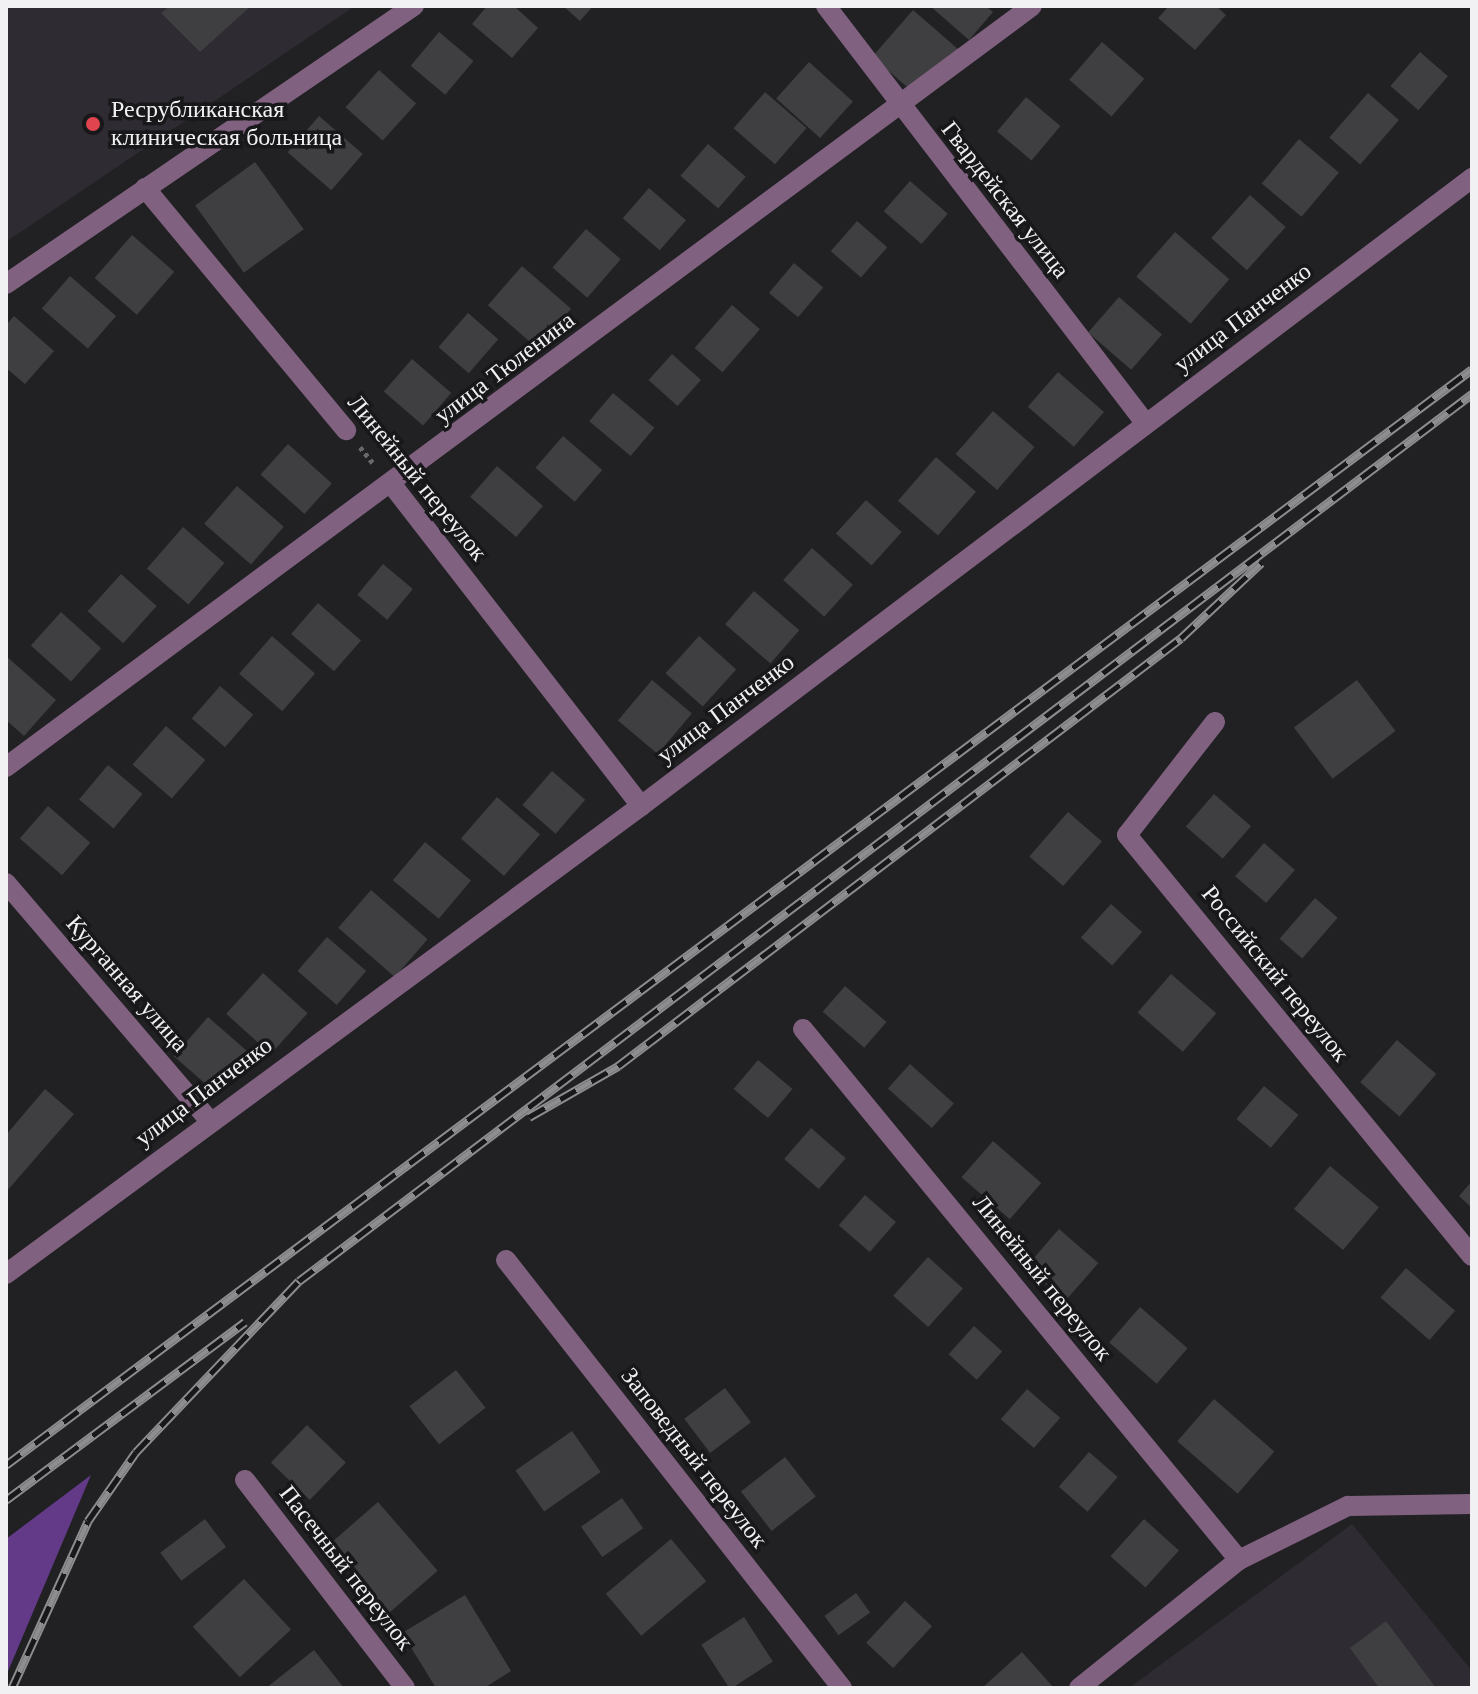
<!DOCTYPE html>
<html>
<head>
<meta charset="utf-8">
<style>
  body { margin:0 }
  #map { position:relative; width:1478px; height:1694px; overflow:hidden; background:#212023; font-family:Georgia,serif }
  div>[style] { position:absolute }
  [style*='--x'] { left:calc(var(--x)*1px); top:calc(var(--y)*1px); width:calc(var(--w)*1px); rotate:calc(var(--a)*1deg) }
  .built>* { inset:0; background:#2e2b32 }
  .forest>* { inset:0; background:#623a88 }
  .building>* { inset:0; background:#3f3e41; transform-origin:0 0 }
  .path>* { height:5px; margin-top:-2.5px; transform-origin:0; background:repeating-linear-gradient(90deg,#68676a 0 4px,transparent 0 8px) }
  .minor>* { height:20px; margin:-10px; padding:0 10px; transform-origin:10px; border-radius:10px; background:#806280 }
  .rail>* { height:9px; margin-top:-4.5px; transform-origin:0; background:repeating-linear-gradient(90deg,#18171a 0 18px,#8d8d8f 0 36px); box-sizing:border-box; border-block:2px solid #8d8d8f }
  .dots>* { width:22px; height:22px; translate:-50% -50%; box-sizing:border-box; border:4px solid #18171a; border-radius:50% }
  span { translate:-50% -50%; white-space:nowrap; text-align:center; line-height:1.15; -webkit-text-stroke:7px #18171a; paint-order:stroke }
  .poi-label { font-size:24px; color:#f1f1f3 }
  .left { translate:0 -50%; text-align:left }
  .street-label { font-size:24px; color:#f1f1f3 }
  .frame { position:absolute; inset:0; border:8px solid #f1f1f3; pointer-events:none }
</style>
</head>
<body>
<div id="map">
  <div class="built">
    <i style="clip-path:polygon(6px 6px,355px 6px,6px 242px)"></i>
    <i style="clip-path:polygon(1352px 1524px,1472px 1671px,1472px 1688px,1129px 1688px)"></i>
  </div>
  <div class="forest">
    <i style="clip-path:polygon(91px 1475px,6px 1676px,6px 1539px)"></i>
  </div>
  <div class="building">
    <i style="clip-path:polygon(170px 6px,251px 6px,200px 52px,161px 13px)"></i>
    <i style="clip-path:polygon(487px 6px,514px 6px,538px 28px,512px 58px,472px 24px)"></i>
    <i style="clip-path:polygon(563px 6px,593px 6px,580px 21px)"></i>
    <i style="clip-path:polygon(930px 6px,986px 6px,993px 12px,969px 40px)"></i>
    <i style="clip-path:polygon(1169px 6px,1216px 6px,1226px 15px,1195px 50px,1158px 18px)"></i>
    <i style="left:913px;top:10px;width:61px;height:62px;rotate:41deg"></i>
    <i style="left:439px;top:32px;width:45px;height:44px;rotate:40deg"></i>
    <i style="left:1102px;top:42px;width:56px;height:50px;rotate:41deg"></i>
    <i style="left:1420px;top:52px;width:37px;height:45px;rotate:41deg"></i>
    <i style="left:809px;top:62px;width:59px;height:49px;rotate:42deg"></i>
    <i style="left:379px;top:70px;width:50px;height:50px;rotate:42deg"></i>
    <i style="left:765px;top:92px;width:55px;height:48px;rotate:41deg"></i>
    <i style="left:1368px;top:93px;width:41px;height:59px;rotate:41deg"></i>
    <i style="left:1026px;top:97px;width:45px;height:45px;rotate:40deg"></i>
    <i style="left:319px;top:116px;width:58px;height:48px;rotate:41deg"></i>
    <i style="left:1299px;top:139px;width:52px;height:58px;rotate:40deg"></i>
    <i style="left:708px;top:144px;width:50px;height:42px;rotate:41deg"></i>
    <i style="left:255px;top:162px;width:83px;height:74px;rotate:54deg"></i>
    <i style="left:910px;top:181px;width:50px;height:40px;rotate:41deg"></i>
    <i style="left:649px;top:188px;width:49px;height:40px;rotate:41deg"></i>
    <i style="left:1250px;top:195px;width:48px;height:58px;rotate:42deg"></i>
    <i style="left:857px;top:221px;width:40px;height:40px;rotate:41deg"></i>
    <i style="left:586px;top:229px;width:46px;height:51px;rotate:41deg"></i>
    <i style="left:1175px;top:232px;width:72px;height:59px;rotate:41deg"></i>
    <i style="left:132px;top:235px;width:56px;height:57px;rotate:41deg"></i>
    <i style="left:794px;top:263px;width:38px;height:39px;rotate:40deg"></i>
    <i style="left:522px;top:266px;width:65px;height:52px;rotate:41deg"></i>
    <i style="left:70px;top:276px;width:61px;height:43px;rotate:41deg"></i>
    <i style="left:1119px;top:297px;width:57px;height:47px;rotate:41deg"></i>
    <i style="left:732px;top:305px;width:37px;height:57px;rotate:41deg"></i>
    <i style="left:468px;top:313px;width:40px;height:45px;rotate:41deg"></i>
    <i style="clip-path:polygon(14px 316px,54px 351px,25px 384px,6px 368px,6px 325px)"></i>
    <i style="left:672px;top:354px;width:39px;height:35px;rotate:42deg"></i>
    <i style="left:412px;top:359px;width:52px;height:43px;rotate:41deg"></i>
    <i style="left:1058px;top:372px;width:61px;height:46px;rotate:41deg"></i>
    <i style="left:613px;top:393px;width:54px;height:37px;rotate:40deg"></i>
    <i style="left:993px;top:411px;width:55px;height:57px;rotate:41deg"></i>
    <i style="left:563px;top:436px;width:52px;height:42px;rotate:41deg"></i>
    <i style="left:288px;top:444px;width:59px;height:41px;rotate:42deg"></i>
    <i style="left:936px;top:457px;width:53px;height:58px;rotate:41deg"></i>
    <i style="left:497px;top:466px;width:61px;height:41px;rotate:41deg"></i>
    <i style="left:237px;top:486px;width:62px;height:50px;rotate:41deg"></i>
    <i style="left:866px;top:500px;width:48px;height:45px;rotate:42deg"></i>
    <i style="left:183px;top:527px;width:55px;height:55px;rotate:41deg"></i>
    <i style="left:812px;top:548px;width:55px;height:43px;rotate:42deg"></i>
    <i style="left:383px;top:564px;width:39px;height:40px;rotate:40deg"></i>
    <i style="left:121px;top:574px;width:48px;height:50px;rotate:42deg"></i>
    <i style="left:754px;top:591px;width:60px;height:44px;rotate:41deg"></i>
    <i style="left:318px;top:603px;width:57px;height:41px;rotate:41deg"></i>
    <i style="left:61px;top:612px;width:54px;height:45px;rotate:42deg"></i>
    <i style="left:272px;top:636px;width:57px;height:50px;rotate:41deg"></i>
    <i style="left:699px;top:636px;width:50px;height:50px;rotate:42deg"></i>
    <i style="clip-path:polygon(6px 656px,56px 700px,24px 736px,6px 720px)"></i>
    <i style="left:652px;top:680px;width:52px;height:53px;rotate:40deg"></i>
    <i style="left:1357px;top:680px;width:64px;height:79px;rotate:53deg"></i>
    <i style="left:220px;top:686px;width:44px;height:43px;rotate:41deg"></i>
    <i style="left:166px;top:726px;width:52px;height:51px;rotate:41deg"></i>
    <i style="left:108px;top:765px;width:45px;height:45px;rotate:40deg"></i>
    <i style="left:552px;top:771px;width:44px;height:45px;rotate:41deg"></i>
    <i style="left:1214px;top:794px;width:49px;height:43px;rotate:41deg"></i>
    <i style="left:497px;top:797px;width:57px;height:55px;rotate:41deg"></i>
    <i style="left:48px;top:806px;width:56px;height:43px;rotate:41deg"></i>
    <i style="left:1068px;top:812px;width:45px;height:59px;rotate:41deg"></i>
    <i style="left:425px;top:842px;width:60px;height:50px;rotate:40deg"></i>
    <i style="left:1264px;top:843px;width:41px;height:44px;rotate:41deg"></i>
    <i style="left:371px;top:890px;width:75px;height:50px;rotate:41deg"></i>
    <i style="left:1315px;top:898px;width:30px;height:54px;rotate:41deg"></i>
    <i style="left:1111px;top:904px;width:42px;height:45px;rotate:42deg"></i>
    <i style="left:327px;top:937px;width:52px;height:45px;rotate:41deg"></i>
    <i style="left:263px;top:973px;width:60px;height:55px;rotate:42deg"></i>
    <i style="left:1171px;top:974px;width:60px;height:51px;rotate:41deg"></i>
    <i style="left:845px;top:986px;width:55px;height:34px;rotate:41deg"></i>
    <i style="left:208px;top:1017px;width:57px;height:52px;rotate:41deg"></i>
    <i style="left:1397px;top:1040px;width:52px;height:56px;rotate:41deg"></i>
    <i style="left:758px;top:1060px;width:45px;height:38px;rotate:40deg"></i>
    <i style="left:910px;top:1064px;width:59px;height:33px;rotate:42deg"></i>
    <i style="left:1264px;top:1086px;width:45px;height:43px;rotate:40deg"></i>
    <i style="clip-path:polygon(45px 1089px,74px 1114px,6px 1192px,6px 1135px)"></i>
    <i style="left:811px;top:1128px;width:46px;height:41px;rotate:41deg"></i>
    <i style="left:993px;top:1141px;width:64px;height:48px;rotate:41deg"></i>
    <i style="left:1330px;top:1166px;width:64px;height:56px;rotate:40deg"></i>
    <i style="clip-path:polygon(1472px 1181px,1472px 1208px,1459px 1196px)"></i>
    <i style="left:865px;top:1195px;width:41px;height:40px;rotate:41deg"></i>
    <i style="left:1059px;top:1229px;width:52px;height:50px;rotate:41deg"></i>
    <i style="left:928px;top:1257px;width:47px;height:52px;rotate:42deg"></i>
    <i style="left:1406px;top:1268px;width:65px;height:39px;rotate:41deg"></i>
    <i style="left:1140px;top:1307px;width:63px;height:47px;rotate:41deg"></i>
    <i style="left:974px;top:1326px;width:38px;height:38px;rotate:42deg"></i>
    <i style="left:456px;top:1370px;width:48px;height:59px;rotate:52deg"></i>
    <i style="left:725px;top:1388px;width:43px;height:51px;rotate:53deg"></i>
    <i style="left:1027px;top:1389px;width:44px;height:40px;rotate:41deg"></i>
    <i style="left:1214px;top:1399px;width:80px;height:56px;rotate:41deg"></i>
    <i style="left:307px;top:1425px;width:54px;height:52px;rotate:44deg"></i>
    <i style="left:572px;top:1431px;width:50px;height:69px;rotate:55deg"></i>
    <i style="left:1089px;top:1452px;width:38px;height:46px;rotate:41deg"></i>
    <i style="left:785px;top:1457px;width:50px;height:56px;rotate:52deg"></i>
    <i style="left:622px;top:1498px;width:37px;height:50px;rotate:55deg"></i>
    <i style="left:378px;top:1502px;width:91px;height:65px;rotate:49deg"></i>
    <i style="left:205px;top:1519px;width:35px;height:56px;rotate:53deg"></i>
    <i style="left:1144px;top:1519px;width:47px;height:50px;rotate:42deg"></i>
    <i style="left:671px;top:1539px;width:55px;height:85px;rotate:50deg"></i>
    <i style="left:244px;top:1579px;width:69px;height:70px;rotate:47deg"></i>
    <i style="left:856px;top:1593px;width:24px;height:39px;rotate:54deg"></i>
    <i style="clip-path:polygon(465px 1595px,511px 1671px,484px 1688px,436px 1688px,402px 1633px)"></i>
    <i style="left:905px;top:1601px;width:37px;height:57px;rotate:43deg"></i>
    <i style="left:744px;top:1617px;width:53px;height:51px;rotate:57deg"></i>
    <i style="clip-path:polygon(1386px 1621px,1436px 1688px,1379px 1688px,1350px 1648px)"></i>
    <i style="clip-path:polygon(314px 1650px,344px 1688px,266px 1688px)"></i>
    <i style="clip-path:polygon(1022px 1652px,1054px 1688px,982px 1688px)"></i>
  </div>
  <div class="path">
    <i style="--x:360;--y:447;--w:22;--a:51"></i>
  </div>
  <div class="minor">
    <i style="--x:826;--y:6;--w:526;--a:52.56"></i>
    <i style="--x:145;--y:188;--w:315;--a:50.3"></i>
    <i style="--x:6;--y:284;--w:494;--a:-34.3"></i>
    <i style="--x:393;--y:486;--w:405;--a:52.2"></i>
    <i style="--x:1215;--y:722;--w:143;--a:127.9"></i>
    <i style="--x:1127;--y:835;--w:544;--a:50.67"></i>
    <i style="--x:6;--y:767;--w:1277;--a:-36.56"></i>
    <i style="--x:6;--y:883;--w:311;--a:49.4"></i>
    <i style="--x:803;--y:1029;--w:687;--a:50.61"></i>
    <i style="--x:506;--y:1260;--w:544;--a:51.87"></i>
    <i style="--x:6;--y:1274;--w:789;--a:-36.39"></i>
    <i style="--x:641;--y:806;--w:1042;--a:-37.08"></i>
    <i style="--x:245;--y:1480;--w:262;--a:52.4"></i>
    <i style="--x:1079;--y:1688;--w:205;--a:-38.7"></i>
    <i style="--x:1239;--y:1560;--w:122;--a:-26.4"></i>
    <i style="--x:1348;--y:1506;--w:124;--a:-0.9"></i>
  </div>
  <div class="rail">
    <i style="--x:529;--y:1117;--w:103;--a:-29.8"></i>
    <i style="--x:618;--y:1066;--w:707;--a:-37.24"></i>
    <i style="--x:1181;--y:638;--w:110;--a:-43.2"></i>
    <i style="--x:6;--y:1465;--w:1830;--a:-36.78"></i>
    <i style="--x:6;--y:1500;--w:298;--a:-36.7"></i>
    <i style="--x:12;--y:1688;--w:183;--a:-65.5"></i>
    <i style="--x:88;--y:1521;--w:84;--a:-55.2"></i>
    <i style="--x:136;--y:1452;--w:236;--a:-46.4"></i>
    <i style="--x:299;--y:1281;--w:1471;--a:-37.1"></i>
  </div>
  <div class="dots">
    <i style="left:93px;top:124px;background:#e0444e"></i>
  </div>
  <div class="poi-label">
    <span class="left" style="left:111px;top:124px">Ресрубликанская<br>клиническая больница</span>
  </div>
  <div class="street-label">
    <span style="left:1005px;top:200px;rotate:52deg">Гвардейская улица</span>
    <span style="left:1243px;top:318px;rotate:-37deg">улица Панченко</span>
    <span style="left:505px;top:368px;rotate:-37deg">улица Тюленина</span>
    <span style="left:417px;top:478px;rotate:51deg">Линейный переулок</span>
    <span style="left:726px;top:709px;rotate:-37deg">улица Панченко</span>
    <span style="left:1275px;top:974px;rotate:51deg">Российский переулок</span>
    <span style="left:127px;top:984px;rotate:49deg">Курганная улица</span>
    <span style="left:204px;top:1092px;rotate:-37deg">улица Панченко</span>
    <span style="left:1042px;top:1278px;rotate:51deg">Линейный переулок</span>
    <span style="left:694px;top:1458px;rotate:52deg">Заповедный переулок</span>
    <span style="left:346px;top:1568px;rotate:52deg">Пасечный переулок</span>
  </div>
  <div class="frame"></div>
</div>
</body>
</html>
